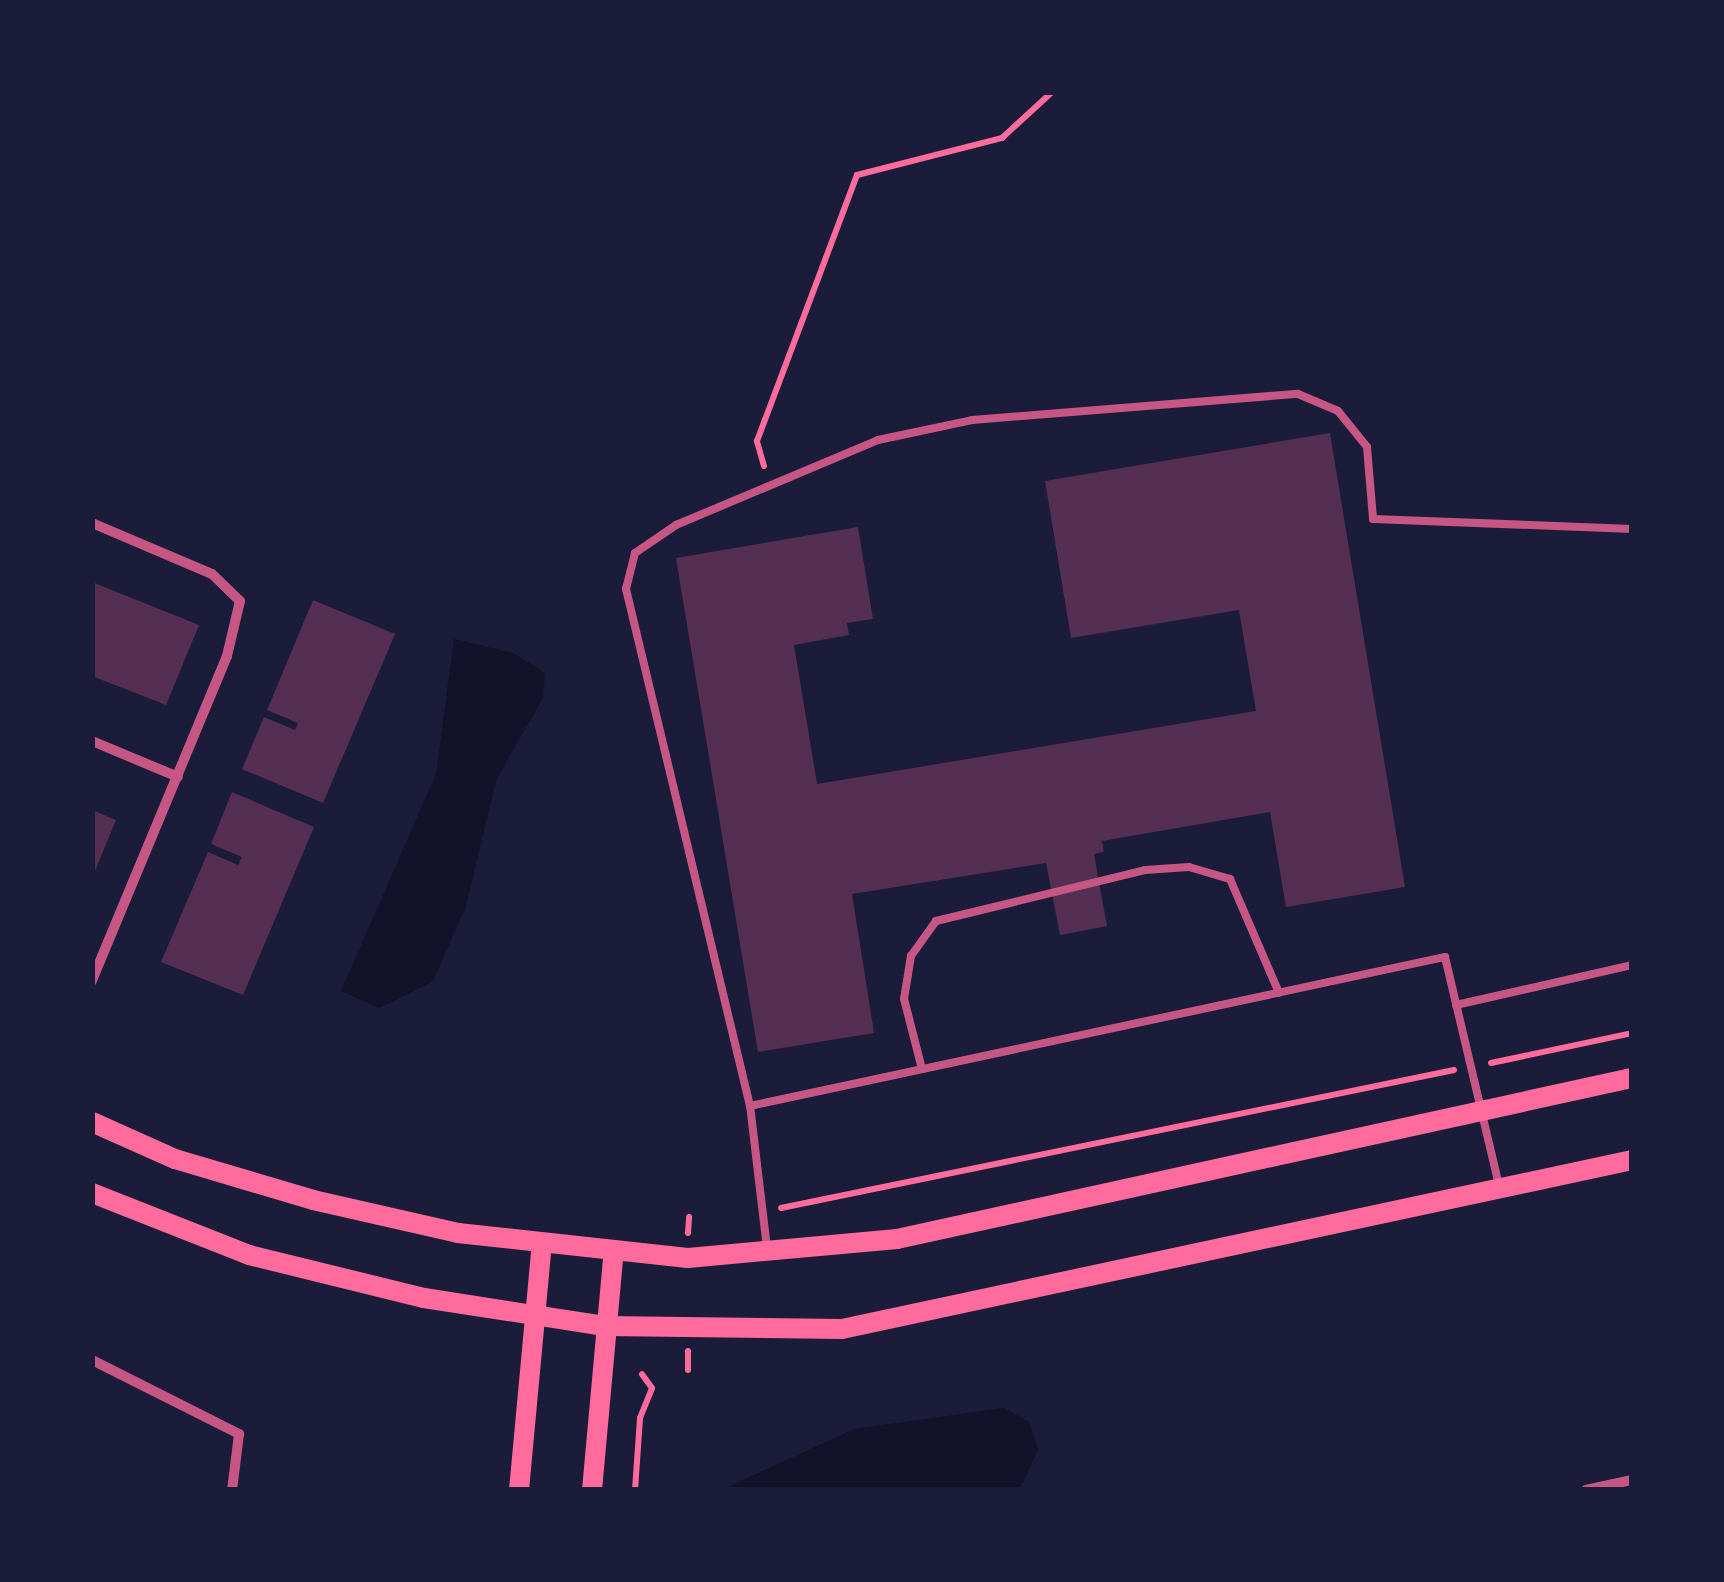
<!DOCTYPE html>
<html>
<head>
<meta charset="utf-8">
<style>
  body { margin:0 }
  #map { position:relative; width:1724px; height:1582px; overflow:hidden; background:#1b1b3a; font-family:Jost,sans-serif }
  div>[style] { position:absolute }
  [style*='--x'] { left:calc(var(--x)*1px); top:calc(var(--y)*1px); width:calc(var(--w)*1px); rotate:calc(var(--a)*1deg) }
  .water>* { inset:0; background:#12122b }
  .building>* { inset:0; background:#542f53 }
  .path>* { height:6px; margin:-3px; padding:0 3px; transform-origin:3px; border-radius:3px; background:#ff6b9d }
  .service>* { height:8px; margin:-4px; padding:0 4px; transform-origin:4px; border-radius:4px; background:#c65784 }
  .minor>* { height:10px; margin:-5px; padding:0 5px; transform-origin:5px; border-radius:5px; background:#c65784 }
  .secondary>* { height:20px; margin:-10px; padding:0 10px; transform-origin:10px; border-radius:10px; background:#ff6b9d }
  span { translate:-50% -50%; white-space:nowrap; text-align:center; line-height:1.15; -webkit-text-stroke:10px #1b1b3a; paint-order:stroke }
  .frame { position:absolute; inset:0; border:95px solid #1b1b3a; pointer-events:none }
</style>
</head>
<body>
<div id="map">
  <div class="water">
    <i style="clip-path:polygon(454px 639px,513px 653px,545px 673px,543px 698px,497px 778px,465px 909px,433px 981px,379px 1008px,341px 991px,436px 774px)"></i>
    <i style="clip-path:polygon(1004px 1408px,1029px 1422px,1038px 1450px,1020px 1489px,723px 1489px,854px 1429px)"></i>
  </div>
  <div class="building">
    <i style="clip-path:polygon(1330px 433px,1405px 887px,1286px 907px,1270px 812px,1102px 841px,1104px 852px,1094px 854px,1107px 926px,1060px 935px,1046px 863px,852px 894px,874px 1033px,758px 1052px,676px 558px,858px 527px,873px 619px,847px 623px,849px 635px,794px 645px,817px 784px,1256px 711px,1239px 610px,1071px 638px,1045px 481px)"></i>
    <i style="clip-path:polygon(92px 582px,199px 625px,166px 705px,92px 676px)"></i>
    <i style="clip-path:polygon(313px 600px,395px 634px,323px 803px,242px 769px,264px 717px,295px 730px,298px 723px,267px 710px)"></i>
    <i style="clip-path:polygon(232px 792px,314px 827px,243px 995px,161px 962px,208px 852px,238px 865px,242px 857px,211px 844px)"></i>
    <i style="clip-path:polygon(92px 810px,116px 820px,93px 876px,92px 876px)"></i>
  </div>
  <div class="path">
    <i style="--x:764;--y:466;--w:26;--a:-106"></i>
    <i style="--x:757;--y:441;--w:284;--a:-69.4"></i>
    <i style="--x:857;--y:175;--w:150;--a:-14.3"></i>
    <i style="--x:1002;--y:138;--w:68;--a:-42.6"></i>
    <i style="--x:1491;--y:1063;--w:144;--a:-12"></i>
    <i style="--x:781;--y:1208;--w:687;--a:-11.59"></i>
    <i style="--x:688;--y:1233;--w:16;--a:-86"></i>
    <i style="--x:688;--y:1370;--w:19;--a:-90"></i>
    <i style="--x:635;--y:1490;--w:72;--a:-86"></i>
    <i style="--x:640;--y:1418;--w:32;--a:-68"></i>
    <i style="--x:652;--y:1388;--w:17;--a:-126"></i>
  </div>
  <div class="service">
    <i style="--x:1456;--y:1005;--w:180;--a:-12.8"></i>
    <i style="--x:922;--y:1069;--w:72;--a:-104.4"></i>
    <i style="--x:904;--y:999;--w:44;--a:-80.8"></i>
    <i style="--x:911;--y:956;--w:43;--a:-54.5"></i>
    <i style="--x:936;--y:921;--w:215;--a:-13.7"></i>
    <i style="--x:1145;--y:870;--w:44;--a:-3.9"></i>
    <i style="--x:1189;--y:867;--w:43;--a:16.3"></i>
    <i style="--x:1230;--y:879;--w:124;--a:66.7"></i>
    <i style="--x:750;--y:1106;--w:711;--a:-12.1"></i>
    <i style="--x:1445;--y:957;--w:235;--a:76.7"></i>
    <i style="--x:767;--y:1248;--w:143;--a:-96.8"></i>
    <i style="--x:750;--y:1106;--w:532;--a:-103.49"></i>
    <i style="--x:626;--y:589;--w:37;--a:-76"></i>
    <i style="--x:635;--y:553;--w:50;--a:-34.3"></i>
    <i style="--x:676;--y:525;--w:219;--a:-22.8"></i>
    <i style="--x:878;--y:440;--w:96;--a:-12"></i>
    <i style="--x:972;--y:420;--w:327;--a:-4.6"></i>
    <i style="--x:1298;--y:394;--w:43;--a:23"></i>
    <i style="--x:1338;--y:411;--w:46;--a:51.1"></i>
    <i style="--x:1367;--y:447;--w:72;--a:85.2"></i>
    <i style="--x:1373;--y:519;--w:259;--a:2.2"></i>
  </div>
  <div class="minor">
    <i style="--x:92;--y:523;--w:130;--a:23"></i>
    <i style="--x:212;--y:574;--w:39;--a:44"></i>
    <i style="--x:240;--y:601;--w:57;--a:103.3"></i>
    <i style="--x:227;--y:656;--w:352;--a:112.6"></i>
    <i style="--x:92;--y:741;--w:93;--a:22.7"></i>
    <i style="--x:92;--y:1360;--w:165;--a:26.7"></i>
    <i style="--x:239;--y:1434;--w:56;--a:97.1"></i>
    <i style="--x:1586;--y:1490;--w:47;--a:-12.3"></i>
  </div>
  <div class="secondary">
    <i style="--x:92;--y:1122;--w:91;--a:24"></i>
    <i style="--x:175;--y:1159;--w:144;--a:16.5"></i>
    <i style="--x:313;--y:1200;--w:149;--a:12.8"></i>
    <i style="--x:458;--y:1233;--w:231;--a:6.2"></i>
    <i style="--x:688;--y:1258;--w:210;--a:-5.2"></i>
    <i style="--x:897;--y:1239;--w:752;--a:-12.36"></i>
    <i style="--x:92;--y:1193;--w:169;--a:21.5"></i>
    <i style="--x:249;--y:1255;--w:180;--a:13.8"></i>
    <i style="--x:424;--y:1298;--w:183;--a:8.8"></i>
    <i style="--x:605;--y:1326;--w:237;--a:0.7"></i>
    <i style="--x:842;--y:1329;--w:808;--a:-12.07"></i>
    <i style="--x:519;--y:1490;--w:247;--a:-84.7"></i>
    <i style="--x:592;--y:1490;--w:241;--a:-84.8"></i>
  </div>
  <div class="frame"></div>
</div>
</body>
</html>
